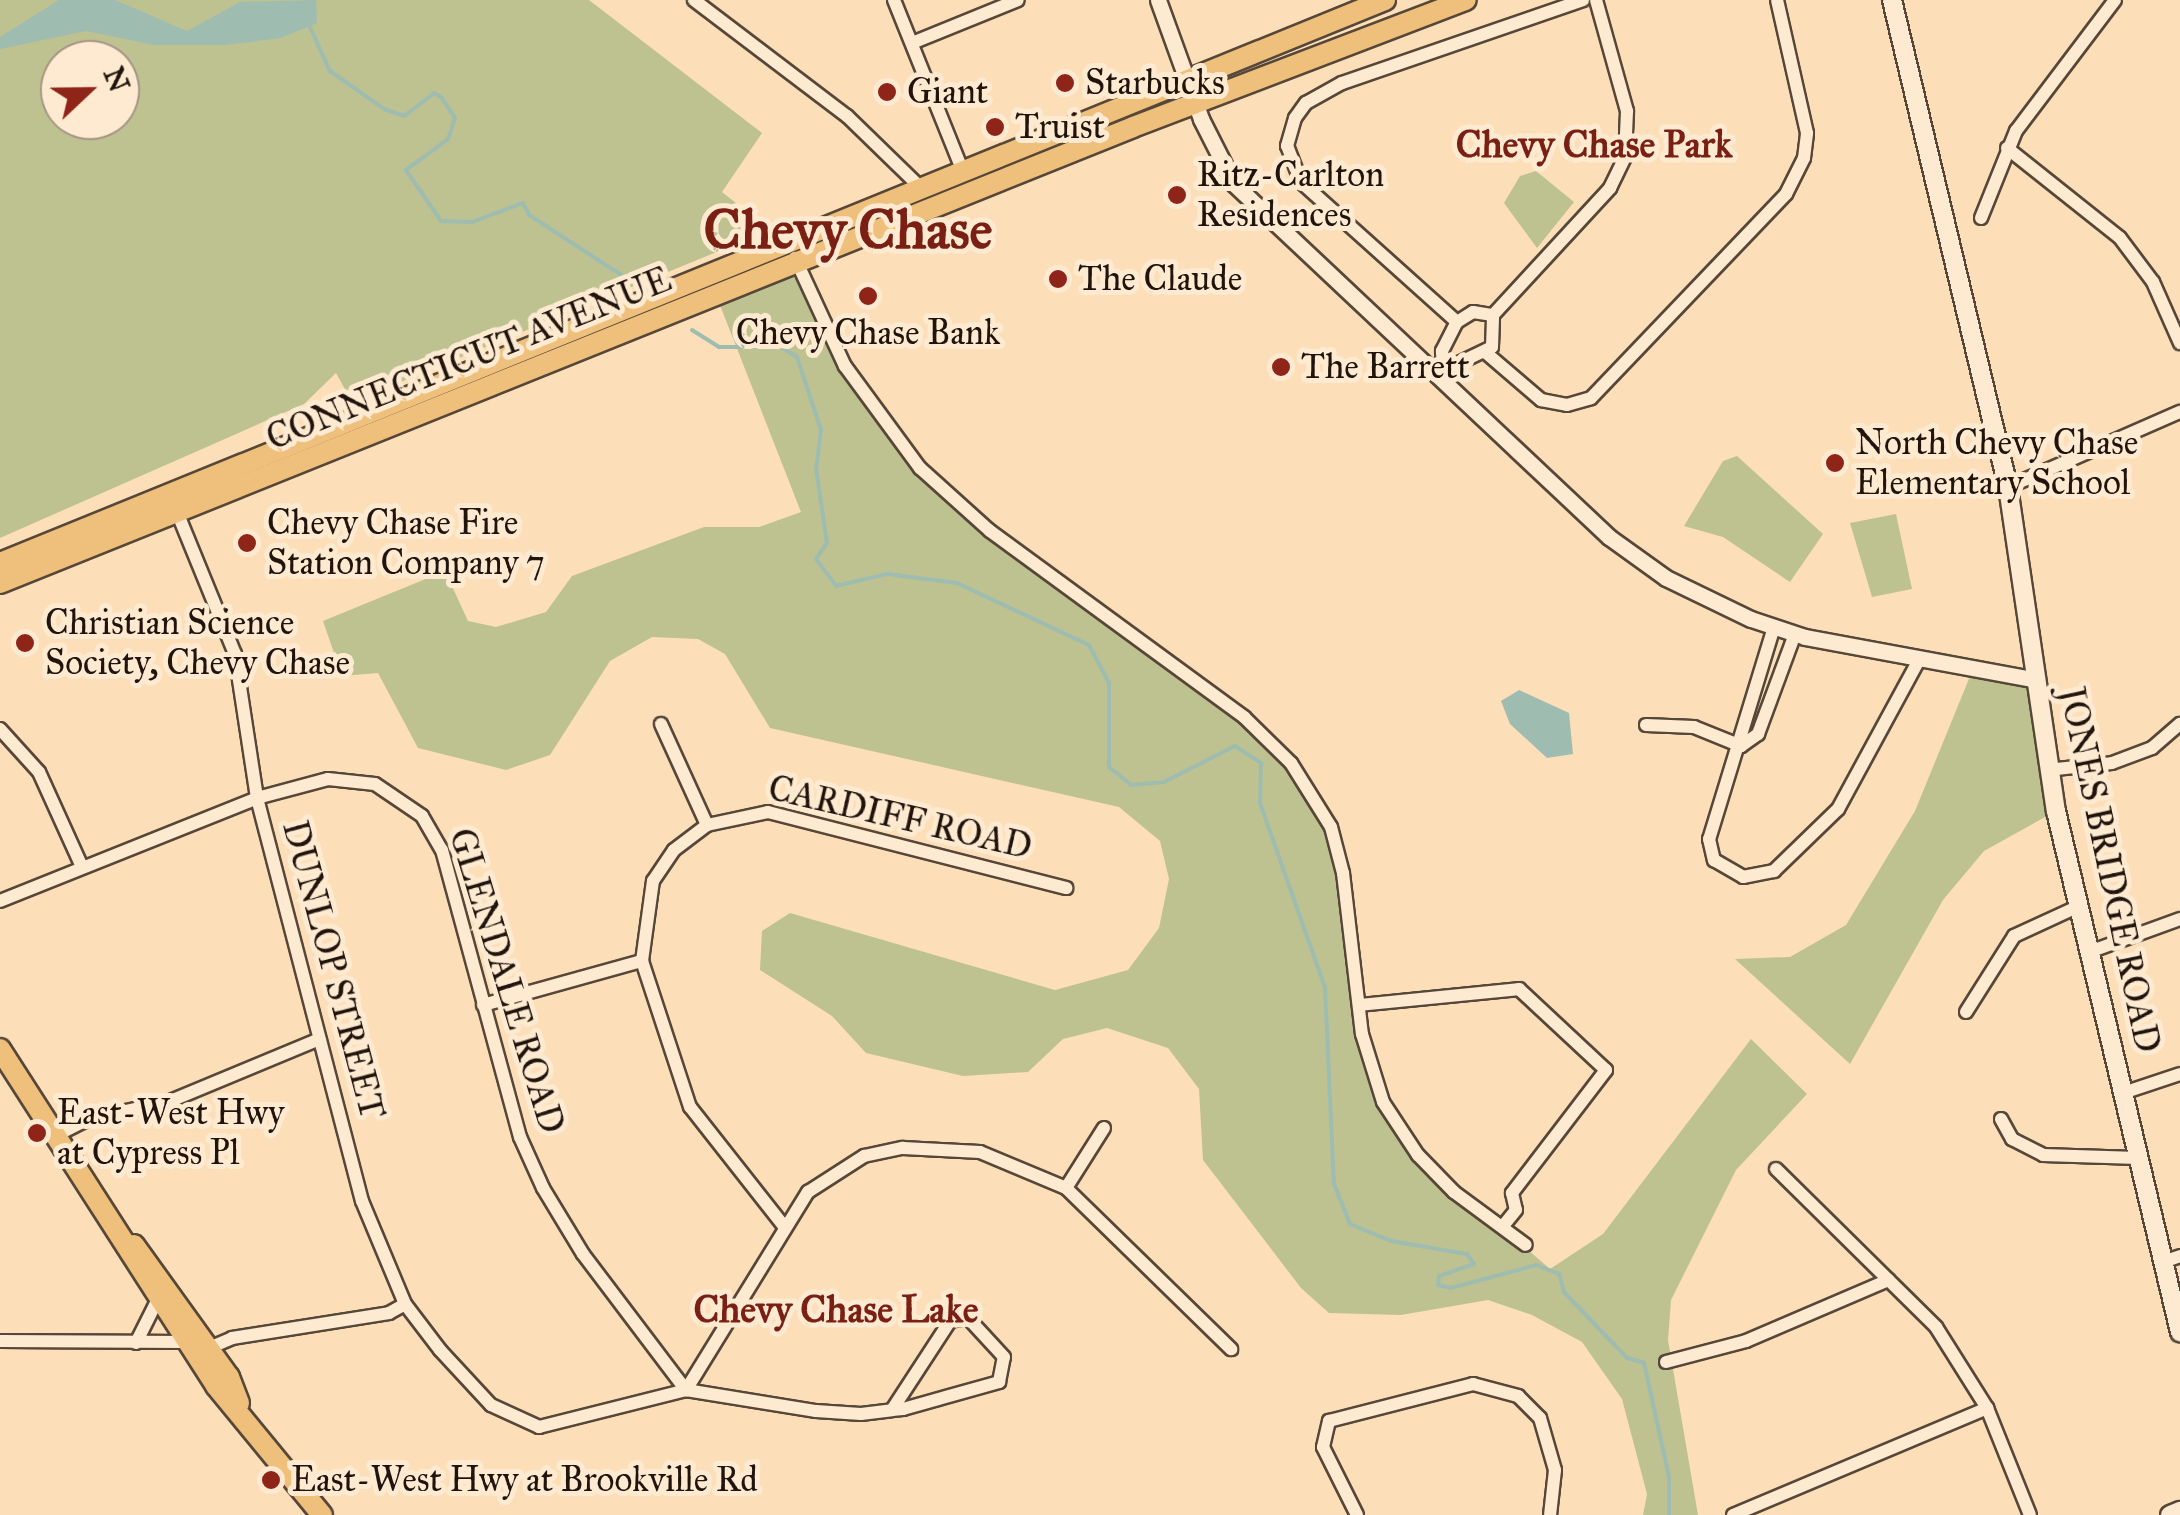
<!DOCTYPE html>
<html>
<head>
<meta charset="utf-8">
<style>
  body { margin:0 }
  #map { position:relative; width:2180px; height:1515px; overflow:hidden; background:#fcdfb8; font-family:"IM FELL Great Primer",serif }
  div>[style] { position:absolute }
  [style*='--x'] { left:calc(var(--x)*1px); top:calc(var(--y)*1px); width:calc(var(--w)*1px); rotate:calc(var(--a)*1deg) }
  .green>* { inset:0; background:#bdc290 }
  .water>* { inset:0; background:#9fbcb1 }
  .stream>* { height:4px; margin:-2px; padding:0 2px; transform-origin:2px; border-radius:2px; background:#9fbcb1 }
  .roads { filter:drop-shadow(2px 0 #574738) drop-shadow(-2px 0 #574738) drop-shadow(0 2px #574738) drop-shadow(0 -2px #574738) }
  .minor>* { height:12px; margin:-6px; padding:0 6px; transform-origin:6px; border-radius:6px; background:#fdead1 }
  .tertiary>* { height:15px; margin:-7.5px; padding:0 7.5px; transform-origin:7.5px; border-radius:7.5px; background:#fdead1 }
  .secondary>* { height:18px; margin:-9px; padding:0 9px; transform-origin:9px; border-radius:9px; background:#fdead1 }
  .primary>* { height:20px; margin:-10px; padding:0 10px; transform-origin:10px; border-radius:10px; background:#eec07c }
  .dots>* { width:28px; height:28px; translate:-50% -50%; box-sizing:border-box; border:5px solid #fdead1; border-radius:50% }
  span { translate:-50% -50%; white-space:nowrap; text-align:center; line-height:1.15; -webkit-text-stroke:10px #fdead1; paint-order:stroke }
  .poi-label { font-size:35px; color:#20140d }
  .left { translate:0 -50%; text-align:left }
  .street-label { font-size:35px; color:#20140d }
  .neighbourhood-label { font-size:38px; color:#7a1f14; font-weight:700 }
  .town-label { font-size:55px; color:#7a1f14; font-weight:700 }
  .north { position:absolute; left:40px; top:40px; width:100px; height:100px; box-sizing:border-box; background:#fdead1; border:2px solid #a59483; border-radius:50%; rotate:68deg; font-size:28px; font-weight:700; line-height:40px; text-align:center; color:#20140d }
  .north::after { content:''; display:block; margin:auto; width:35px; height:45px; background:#8f2418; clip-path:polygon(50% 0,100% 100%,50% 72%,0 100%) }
</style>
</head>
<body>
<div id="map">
  <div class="green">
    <i style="clip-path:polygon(evenodd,0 0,589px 0,762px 133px,722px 192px,770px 230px,352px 402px,336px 373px,304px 404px,0 538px,0 0,60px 60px,120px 60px,120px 120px,60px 120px,60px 60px)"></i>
    <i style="clip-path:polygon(1536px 171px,1574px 202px,1537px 248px,1504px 203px,1520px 176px)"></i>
    <i style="clip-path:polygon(798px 265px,845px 366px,954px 502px,1274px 743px,1331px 827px,1371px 1069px,1418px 1155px,1550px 1269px,1603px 1234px,1751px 1039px,1807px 1094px,1736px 1170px,1671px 1300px,1668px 1340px,1698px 1515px,1643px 1515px,1647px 1494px,1622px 1399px,1582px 1342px,1532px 1315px,1488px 1300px,1401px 1315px,1329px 1313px,1301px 1288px,1203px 1160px,1199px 1089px,1168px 1048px,1107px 1028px,1063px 1039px,1028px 1072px,963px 1076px,866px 1053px,832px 1016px,760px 970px,762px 931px,790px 913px,1055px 990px,1128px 970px,1159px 928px,1169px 879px,1160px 841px,1119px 807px,770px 728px,725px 654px,698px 639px,652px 637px,610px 661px,550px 755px,506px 770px,418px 748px,378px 673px,342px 676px,323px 621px,445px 571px,468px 621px,496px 627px,546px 612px,572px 576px,704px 527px,759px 527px,801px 512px,716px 295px)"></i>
    <i style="clip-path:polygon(1737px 456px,1823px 534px,1790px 582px,1723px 537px,1684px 526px,1723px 461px)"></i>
    <i style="clip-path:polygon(1896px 514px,1912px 589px,1872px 597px,1850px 523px)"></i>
    <i style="clip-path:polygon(1973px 669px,2036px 680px,2056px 811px,1984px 851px,1943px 900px,1850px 1064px,1735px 959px,1790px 957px,1846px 925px,1915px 811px)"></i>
  </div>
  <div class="water">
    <i style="clip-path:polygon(59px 0,115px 0,187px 31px,240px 2px,316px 0,317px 23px,281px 38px,225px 45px,154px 45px,86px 31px,0 49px,0 37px)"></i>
    <i style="clip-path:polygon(1519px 690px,1569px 713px,1573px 754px,1547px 758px,1510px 724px,1501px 701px)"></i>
  </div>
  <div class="stream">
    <i style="--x:309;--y:25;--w:51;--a:65.5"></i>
    <i style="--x:330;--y:71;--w:66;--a:35.1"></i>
    <i style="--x:384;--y:109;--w:21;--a:19"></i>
    <i style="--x:404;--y:116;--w:38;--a:-37"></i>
    <i style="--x:434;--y:93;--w:8;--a:30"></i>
    <i style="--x:441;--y:97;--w:25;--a:56"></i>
    <i style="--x:455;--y:118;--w:22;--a:108"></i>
    <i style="--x:448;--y:139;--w:52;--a:143.6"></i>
    <i style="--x:406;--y:170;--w:62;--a:55.5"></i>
    <i style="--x:441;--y:221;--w:31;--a:2"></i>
    <i style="--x:472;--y:222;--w:54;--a:-20.4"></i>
    <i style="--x:523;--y:203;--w:13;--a:63"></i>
    <i style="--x:529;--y:215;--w:112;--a:33"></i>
    <i style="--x:692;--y:330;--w:32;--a:32"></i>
    <i style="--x:719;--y:347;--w:62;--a:0"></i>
    <i style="--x:781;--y:347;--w:19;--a:32"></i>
    <i style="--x:797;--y:357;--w:77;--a:71.8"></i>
    <i style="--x:821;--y:430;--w:38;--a:97"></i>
    <i style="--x:816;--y:468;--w:76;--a:81.7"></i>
    <i style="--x:827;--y:543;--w:19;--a:125"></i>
    <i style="--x:816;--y:559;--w:34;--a:53"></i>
    <i style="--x:836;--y:586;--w:52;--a:-13.2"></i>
    <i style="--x:887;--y:574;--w:71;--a:7.3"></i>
    <i style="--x:957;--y:583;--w:146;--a:25.2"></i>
    <i style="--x:1089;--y:645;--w:43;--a:62.2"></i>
    <i style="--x:1109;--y:683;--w:84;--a:90"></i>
    <i style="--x:1109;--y:767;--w:28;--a:39"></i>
    <i style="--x:1131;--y:785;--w:33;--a:-5"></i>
    <i style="--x:1164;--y:782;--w:80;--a:-26.9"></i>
    <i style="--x:1235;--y:746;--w:31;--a:33"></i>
    <i style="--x:1261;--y:763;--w:40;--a:91.4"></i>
    <i style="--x:1260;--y:803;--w:196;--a:70.6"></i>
    <i style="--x:1325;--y:988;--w:196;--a:87.4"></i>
    <i style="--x:1334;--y:1184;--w:43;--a:68.2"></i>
    <i style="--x:1350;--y:1224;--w:44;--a:22.5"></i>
    <i style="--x:1391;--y:1241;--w:77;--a:9.7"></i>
    <i style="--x:1467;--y:1254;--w:12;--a:55"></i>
    <i style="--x:1474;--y:1264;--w:37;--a:161"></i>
    <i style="--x:1439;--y:1276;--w:9;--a:96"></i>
    <i style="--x:1438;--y:1285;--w:13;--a:13"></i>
    <i style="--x:1451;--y:1288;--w:88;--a:-15.1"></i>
    <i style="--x:1536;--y:1265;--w:25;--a:21"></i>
    <i style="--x:1559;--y:1274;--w:19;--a:74"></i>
    <i style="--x:1564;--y:1292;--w:91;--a:46.3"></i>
    <i style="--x:1627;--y:1358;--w:18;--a:16"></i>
    <i style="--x:1644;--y:1363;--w:117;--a:77.6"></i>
    <i style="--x:1669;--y:1477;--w:38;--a:90"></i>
  </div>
  <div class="roads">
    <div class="minor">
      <i style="--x:694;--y:0;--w:192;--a:37.2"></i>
      <i style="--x:847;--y:116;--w:99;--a:44.2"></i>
      <i style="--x:894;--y:0;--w:182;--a:68.1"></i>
      <i style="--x:912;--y:43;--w:114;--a:-22.1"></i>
      <i style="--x:2007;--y:148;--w:144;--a:38.5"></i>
      <i style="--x:2120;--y:238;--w:55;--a:53.1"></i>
      <i style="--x:2153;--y:282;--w:67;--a:66.1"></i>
      <i style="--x:1981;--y:218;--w:94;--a:-68.1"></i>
      <i style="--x:2016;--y:131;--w:164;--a:-52.9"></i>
      <i style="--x:795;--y:258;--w:119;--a:65.2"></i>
      <i style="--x:845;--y:366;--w:127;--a:53.7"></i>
      <i style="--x:920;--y:468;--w:94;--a:42"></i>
      <i style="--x:990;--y:531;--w:315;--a:36.2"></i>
      <i style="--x:1244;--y:717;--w:66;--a:44.4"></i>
      <i style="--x:1291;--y:763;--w:75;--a:58"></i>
      <i style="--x:1331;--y:827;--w:48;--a:75.4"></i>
      <i style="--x:1343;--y:873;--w:162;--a:83.3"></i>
      <i style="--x:1362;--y:1034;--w:71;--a:72.8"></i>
      <i style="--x:1383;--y:1102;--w:64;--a:56.6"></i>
      <i style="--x:1418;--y:1155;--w:52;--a:45.8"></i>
      <i style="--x:1454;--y:1192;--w:89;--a:36.4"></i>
      <i style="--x:1493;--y:315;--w:173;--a:-47.3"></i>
      <i style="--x:1610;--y:188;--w:34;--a:-64"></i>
      <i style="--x:1625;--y:157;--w:46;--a:-87.5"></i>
      <i style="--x:1627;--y:111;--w:115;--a:-105.6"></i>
      <i style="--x:1457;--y:322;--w:210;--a:-138.1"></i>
      <i style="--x:1301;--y:182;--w:39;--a:-111"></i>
      <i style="--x:1287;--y:146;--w:29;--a:-74"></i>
      <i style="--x:1295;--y:118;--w:19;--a:-54"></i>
      <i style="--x:1306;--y:103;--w:41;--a:-29.1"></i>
      <i style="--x:1342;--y:83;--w:255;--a:-19"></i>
      <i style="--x:1485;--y:352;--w:74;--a:40.6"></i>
      <i style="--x:1541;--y:400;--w:26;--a:11"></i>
      <i style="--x:1567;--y:405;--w:25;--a:-16"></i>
      <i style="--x:1591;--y:398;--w:282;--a:-46.3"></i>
      <i style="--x:1786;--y:194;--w:40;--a:-63.4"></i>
      <i style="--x:1804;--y:158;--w:25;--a:-83"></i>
      <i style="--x:1807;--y:133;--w:136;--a:-102.7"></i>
      <i style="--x:1443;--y:367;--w:16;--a:-94"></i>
      <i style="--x:1442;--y:351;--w:33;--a:-63"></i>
      <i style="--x:1457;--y:322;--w:19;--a:-32"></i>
      <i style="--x:1473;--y:312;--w:20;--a:9"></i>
      <i style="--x:1436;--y:374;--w:62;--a:-25.7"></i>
      <i style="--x:1492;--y:347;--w:32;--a:-88"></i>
      <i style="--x:2008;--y:487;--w:188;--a:-23.6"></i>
      <i style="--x:175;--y:507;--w:159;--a:67.8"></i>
      <i style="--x:235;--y:654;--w:146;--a:81.3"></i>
      <i style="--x:257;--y:798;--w:416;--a:75.4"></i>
      <i style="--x:362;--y:1201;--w:112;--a:67.3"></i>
      <i style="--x:405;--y:1304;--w:58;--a:52.7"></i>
      <i style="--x:440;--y:1350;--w:75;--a:47.2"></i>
      <i style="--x:491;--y:1405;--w:53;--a:24.6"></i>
      <i style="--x:539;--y:1427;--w:152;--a:-14.1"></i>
      <i style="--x:686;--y:1390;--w:132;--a:9.2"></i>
      <i style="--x:816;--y:1411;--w:45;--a:3.8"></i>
      <i style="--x:861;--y:1414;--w:31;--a:-7"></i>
      <i style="--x:892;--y:1410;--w:11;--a:-5"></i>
      <i style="--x:903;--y:1409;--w:100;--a:-15.7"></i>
      <i style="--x:999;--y:1382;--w:25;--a:-79"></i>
      <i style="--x:1004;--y:1357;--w:53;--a:-132.7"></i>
      <i style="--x:968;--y:1318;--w:18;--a:171"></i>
      <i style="--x:950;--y:1321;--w:106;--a:123.1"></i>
      <i style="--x:1774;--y:627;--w:222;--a:107"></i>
      <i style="--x:1709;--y:839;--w:22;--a:77"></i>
      <i style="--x:1714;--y:860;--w:34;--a:30"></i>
      <i style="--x:1743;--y:877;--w:32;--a:-11"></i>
      <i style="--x:1774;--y:871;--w:89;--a:-44.1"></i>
      <i style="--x:1838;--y:809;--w:170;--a:-61.5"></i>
      <i style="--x:661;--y:724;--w:111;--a:65.5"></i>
      <i style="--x:1646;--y:725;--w:48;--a:2.4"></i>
      <i style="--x:1694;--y:727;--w:51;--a:22"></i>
      <i style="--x:0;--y:729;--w:58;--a:47.8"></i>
      <i style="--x:39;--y:772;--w:104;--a:65.6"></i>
      <i style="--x:1741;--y:746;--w:21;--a:-35"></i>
      <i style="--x:1758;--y:734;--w:107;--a:-69.7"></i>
      <i style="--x:2047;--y:770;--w:65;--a:-6.1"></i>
      <i style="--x:2112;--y:763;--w:43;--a:-20.6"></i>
      <i style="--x:2152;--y:748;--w:37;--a:-41"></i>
      <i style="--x:0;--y:901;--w:277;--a:-21.8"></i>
      <i style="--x:257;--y:798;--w:73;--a:-15"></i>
      <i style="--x:328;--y:779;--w:47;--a:6.1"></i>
      <i style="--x:375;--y:784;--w:57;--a:34.2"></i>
      <i style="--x:422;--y:816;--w:39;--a:60"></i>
      <i style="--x:442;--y:850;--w:297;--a:74.8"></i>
      <i style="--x:520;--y:1137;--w:56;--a:65.7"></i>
      <i style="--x:543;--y:1188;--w:77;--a:58.8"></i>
      <i style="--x:583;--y:1254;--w:171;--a:52.9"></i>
      <i style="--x:686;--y:1390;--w:233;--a:-58.4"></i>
      <i style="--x:808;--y:1192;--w:67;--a:-32.7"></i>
      <i style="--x:864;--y:1156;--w:40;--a:-12"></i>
      <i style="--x:903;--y:1148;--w:77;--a:3"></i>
      <i style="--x:980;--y:1152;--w:93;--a:22.7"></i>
      <i style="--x:1066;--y:1188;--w:231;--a:44.3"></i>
      <i style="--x:2089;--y:952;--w:97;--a:-19.9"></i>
      <i style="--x:483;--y:1005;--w:165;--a:-15.5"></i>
      <i style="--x:1359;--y:1005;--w:161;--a:-5.7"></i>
      <i style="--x:1519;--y:989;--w:119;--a:43"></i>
      <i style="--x:1606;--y:1070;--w:155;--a:127.4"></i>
      <i style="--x:1512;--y:1193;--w:17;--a:77"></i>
      <i style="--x:1516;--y:1210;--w:22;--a:129"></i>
      <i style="--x:1966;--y:1012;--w:90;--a:-57.7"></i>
      <i style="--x:2014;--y:936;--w:69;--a:-24.7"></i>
      <i style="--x:2123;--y:1093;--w:60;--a:-18.4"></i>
      <i style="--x:2001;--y:1119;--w:23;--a:61"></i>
      <i style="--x:2012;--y:1139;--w:35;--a:27"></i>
      <i style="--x:2043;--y:1155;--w:95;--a:1.8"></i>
      <i style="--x:57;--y:1135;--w:35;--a:-27"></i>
      <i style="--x:88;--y:1119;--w:82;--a:-12"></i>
      <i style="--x:168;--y:1102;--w:164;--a:-22.6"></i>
      <i style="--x:1776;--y:1169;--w:225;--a:44.6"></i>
      <i style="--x:1936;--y:1327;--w:96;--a:57.8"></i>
      <i style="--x:1987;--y:1408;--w:115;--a:68.1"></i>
      <i style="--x:1066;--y:1188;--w:71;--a:-57.7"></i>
      <i style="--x:783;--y:1225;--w:150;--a:-128.2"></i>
      <i style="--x:690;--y:1107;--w:154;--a:-108.2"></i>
      <i style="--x:642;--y:961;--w:81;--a:-82.2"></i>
      <i style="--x:653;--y:881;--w:37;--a:-56"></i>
      <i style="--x:674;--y:850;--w:41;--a:-37.1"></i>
      <i style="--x:707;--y:825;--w:62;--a:-12"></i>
      <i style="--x:768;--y:812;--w:308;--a:14.3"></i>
      <i style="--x:2163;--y:1262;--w:18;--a:-19"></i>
      <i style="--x:0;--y:1341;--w:186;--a:0.3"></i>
      <i style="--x:136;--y:1343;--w:49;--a:-63.4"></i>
      <i style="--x:209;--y:1348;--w:25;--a:-23"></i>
      <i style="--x:232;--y:1338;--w:159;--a:-9"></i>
      <i style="--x:389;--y:1313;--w:18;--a:-29"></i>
      <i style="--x:1666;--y:1362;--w:83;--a:-14.7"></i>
      <i style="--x:1746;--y:1341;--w:155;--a:-23.2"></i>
      <i style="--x:1357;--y:1515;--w:76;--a:-116.6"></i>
      <i style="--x:1323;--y:1447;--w:27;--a:-77"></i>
      <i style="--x:1329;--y:1421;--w:149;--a:-14.4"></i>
      <i style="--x:1473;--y:1384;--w:47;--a:14.9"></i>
      <i style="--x:1518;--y:1396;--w:31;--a:45"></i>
      <i style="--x:1540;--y:1418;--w:54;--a:73.9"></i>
      <i style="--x:1555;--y:1470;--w:45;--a:96.3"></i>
      <i style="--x:1733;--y:1515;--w:276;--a:-22.8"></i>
    </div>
    <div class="tertiary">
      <i style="--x:1158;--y:0;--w:127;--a:70.1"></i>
      <i style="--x:1201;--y:119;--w:73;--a:63.1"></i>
      <i style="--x:1234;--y:184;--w:515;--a:43.27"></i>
      <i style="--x:1609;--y:537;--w:70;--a:35.7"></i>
      <i style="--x:1666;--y:578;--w:94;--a:25.8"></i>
      <i style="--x:1751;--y:619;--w:57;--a:18.4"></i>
      <i style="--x:1805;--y:637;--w:235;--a:10.5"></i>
    </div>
    <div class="secondary">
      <i style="--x:1892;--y:0;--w:501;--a:76.6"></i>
      <i style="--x:2008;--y:487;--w:328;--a:81.6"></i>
      <i style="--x:2056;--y:811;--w:536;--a:76.61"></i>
      <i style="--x:2170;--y:1515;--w:11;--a:-22"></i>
    </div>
    <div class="primary">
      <i style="--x:0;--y:563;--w:1495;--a:-22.12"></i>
      <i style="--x:0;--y:583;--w:1221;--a:-21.92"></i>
      <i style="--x:1133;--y:127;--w:356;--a:-20.9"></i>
      <i style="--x:0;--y:1049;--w:400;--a:57.3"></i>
      <i style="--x:216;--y:1386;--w:167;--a:50.6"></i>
      <i style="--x:134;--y:1245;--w:163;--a:54.3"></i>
      <i style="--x:229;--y:1377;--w:28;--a:69"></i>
    </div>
  </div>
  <div class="dots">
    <i style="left:1065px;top:83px;background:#8f2418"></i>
    <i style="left:887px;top:92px;background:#8f2418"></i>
    <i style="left:995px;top:127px;background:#8f2418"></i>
    <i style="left:1177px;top:195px;background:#8f2418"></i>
    <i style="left:1058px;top:279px;background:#8f2418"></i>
    <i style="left:868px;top:296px;background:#8f2418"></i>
    <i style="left:1281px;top:367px;background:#8f2418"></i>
    <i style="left:1835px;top:463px;background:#8f2418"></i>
    <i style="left:247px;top:543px;background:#8f2418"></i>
    <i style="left:25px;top:643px;background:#8f2418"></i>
    <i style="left:37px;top:1133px;background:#8f2418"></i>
    <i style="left:271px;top:1480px;background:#8f2418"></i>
  </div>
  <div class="poi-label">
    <span class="left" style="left:1085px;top:83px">Starbucks</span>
    <span class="left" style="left:907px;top:92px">Giant</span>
    <span class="left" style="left:1015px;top:127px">Truist</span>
    <span class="left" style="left:1197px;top:195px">Ritz-Carlton<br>Residences</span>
    <span class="left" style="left:1078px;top:279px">The Claude</span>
    <span style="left:868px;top:333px">Chevy Chase Bank</span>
    <span class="left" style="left:1301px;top:367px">The Barrett</span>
    <span class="left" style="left:1855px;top:463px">North Chevy Chase<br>Elementary School</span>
    <span class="left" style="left:267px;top:543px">Chevy Chase Fire<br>Station Company 7</span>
    <span class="left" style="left:45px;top:643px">Christian Science<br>Society, Chevy Chase</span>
    <span class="left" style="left:57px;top:1133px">East-West Hwy<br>at Cypress Pl</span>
    <span class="left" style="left:291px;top:1480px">East-West Hwy at Brookville Rd</span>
  </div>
  <div class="street-label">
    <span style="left:469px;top:359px;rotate:-22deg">CONNECTICUT AVENUE</span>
    <span style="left:900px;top:818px;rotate:13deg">CARDIFF ROAD</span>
    <span style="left:2109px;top:870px;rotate:78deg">JONES BRIDGE ROAD</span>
    <span style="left:333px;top:970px;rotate:75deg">DUNLOP STREET</span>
    <span style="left:506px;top:981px;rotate:73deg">GLENDALE ROAD</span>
  </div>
  <div class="neighbourhood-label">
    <span style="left:1594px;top:145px">Chevy Chase Park</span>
    <span style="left:836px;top:1310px">Chevy Chase Lake</span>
  </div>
  <div class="town-label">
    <span style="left:848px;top:230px">Chevy Chase</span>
  </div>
  <div class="north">N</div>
</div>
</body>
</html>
